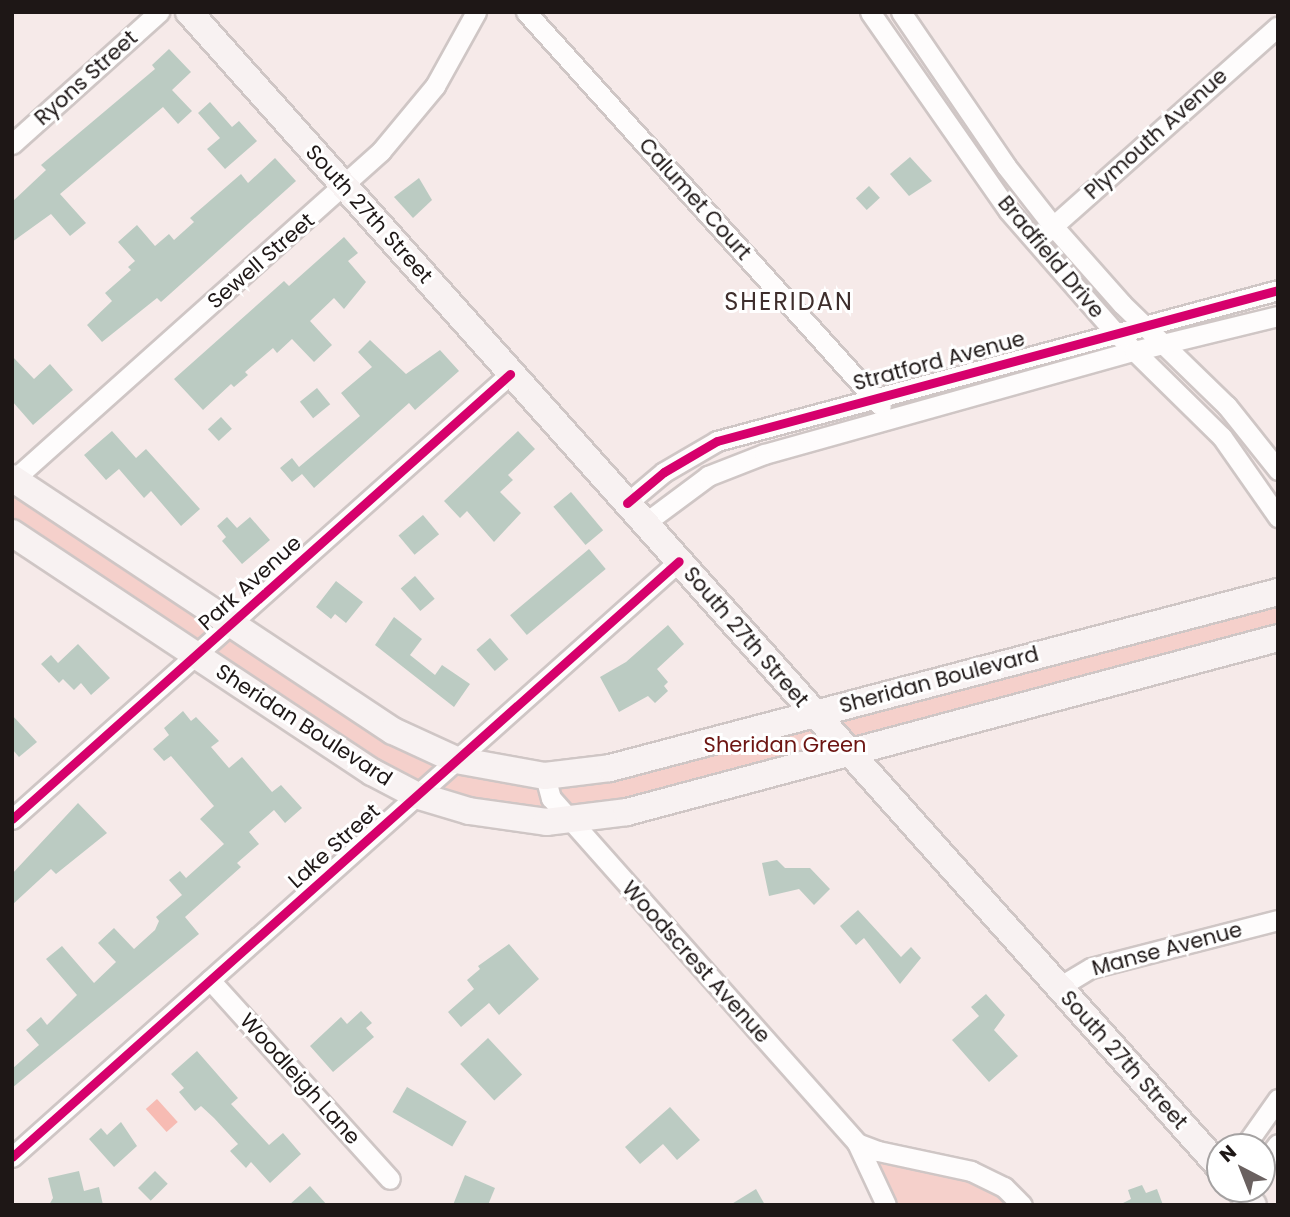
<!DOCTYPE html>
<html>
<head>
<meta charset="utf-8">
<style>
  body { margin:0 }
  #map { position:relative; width:1290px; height:1217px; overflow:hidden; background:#f6eae9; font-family:Poppins,sans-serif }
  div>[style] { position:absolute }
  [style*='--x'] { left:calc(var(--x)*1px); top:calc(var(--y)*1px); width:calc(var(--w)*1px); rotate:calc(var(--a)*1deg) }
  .green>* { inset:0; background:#f5d0cb }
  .water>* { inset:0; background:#f7bbb3; transform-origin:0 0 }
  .building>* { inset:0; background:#bbcbc2; transform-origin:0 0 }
  .roads { filter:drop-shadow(2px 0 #cfc6c5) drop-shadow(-2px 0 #cfc6c5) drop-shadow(0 2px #cfc6c5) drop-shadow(0 -2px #cfc6c5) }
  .minor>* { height:19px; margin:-9.5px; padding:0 9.5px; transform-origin:9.5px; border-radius:9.5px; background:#fefcfc }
  .secondary>* { height:26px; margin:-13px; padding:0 13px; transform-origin:13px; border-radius:13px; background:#f8f2f2 }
  .cycleway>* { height:9px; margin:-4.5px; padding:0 4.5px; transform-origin:4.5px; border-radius:4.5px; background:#d6006c }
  span { translate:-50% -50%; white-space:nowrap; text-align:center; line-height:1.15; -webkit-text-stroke:6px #fff; paint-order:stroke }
  .street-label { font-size:21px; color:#1e1716 }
  .park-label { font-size:21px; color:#6d1512 }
  .quarter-label { font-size:24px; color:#3e2e2c; letter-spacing:2px }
  .frame { position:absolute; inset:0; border:14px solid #1e1716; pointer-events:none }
  .north { position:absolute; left:1206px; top:1133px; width:70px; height:70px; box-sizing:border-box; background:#fff; border:2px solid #a5a2a2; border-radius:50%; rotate:318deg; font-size:19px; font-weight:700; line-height:28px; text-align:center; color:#1e1716 }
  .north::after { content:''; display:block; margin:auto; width:24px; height:32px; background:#6a6160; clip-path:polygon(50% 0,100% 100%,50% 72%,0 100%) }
</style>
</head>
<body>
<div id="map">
  <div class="green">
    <i style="clip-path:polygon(12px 478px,392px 731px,545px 776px,1278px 592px,1278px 638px,597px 817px,416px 795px,12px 533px)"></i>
    <i style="clip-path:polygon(882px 1161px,965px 1175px,993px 1189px,1012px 1205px,890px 1205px,878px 1166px)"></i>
  </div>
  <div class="water">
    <i style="left:157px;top:1099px;width:31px;height:15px;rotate:48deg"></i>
  </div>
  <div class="building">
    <i style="clip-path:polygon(169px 49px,191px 72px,172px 90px,192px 111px,178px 124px,163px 107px,60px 194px,86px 223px,70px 236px,51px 214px,12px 242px,12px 202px,46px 170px,41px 165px,155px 69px,152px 65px)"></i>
    <i style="clip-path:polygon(210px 102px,232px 127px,239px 121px,257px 141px,225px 169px,207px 149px,220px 138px,198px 113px)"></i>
    <i style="clip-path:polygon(910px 157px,932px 181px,909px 196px,890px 174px)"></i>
    <i style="clip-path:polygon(275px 158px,296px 181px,161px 302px,157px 298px,102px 342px,87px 325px,112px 301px,105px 293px,131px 270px,128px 267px,135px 261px,118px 242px,137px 225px,155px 246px,169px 234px,174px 240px,194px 222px,190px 218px,241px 174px,248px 183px)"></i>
    <i style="clip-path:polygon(419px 178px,432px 200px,413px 218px,394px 197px)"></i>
    <i style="left:869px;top:186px;width:16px;height:18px;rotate:47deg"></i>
    <i style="clip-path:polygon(344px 237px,358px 253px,348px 261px,366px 282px,344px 309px,334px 298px,310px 321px,332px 345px,314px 362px,292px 339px,277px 353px,273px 348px,245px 372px,248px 375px,234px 387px,231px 384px,203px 410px,174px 379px,284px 281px,289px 286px)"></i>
    <i style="clip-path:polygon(370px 340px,406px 374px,440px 350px,459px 371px,415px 410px,409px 403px,314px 488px,302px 474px,292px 482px,280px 468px,292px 458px,299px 467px,360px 416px,341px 393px,372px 367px,358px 352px)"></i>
    <i style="clip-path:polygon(12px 356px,34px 379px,50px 364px,73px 390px,33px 425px,12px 401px)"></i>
    <i style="left:317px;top:388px;width:21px;height:22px;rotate:51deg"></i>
    <i style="left:221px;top:417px;width:16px;height:18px;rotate:47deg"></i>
    <i style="clip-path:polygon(112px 431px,136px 458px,146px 449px,200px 509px,181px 526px,151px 491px,144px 498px,119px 469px,106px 480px,84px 455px)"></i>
    <i style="clip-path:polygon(518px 431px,535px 449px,508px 475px,513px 480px,500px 492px,521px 513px,494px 542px,467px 511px,460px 518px,444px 501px)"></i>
    <i style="left:571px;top:492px;width:50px;height:23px;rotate:50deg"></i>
    <i style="left:423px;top:515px;width:25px;height:32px;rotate:50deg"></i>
    <i style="clip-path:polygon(227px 517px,237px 528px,250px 517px,270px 540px,242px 564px,222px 541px,226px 537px,217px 526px)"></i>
    <i style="left:589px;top:549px;width:26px;height:103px;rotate:50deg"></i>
    <i style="left:415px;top:576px;width:30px;height:19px;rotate:49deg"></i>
    <i style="clip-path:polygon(336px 581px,363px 602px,346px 623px,335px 614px,331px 619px,316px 607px)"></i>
    <i style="clip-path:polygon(394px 617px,422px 639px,410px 655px,435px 675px,442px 665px,470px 684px,454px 707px,375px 645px)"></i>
    <i style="clip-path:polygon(668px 625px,684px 644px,657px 669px,668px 682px,664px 686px,668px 691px,655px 703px,648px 696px,619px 712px,600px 677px,626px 662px)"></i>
    <i style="left:490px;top:638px;width:28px;height:18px;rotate:49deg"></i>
    <i style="clip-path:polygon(78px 644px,110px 678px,91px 695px,81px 683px,74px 690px,63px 679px,59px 683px,41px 664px,51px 655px,58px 663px)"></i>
    <i style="clip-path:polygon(183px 711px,191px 721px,196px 717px,219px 741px,211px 747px,229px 768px,242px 757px,272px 792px,281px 785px,302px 808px,285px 823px,274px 810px,249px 832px,259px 844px,237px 863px,241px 867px,185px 917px,199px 934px,12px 1088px,12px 1069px,39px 1045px,26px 1030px,41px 1017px,47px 1025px,77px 995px,46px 959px,62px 946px,94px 983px,116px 962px,98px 943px,114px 928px,134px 949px,155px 930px,159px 921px,156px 917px,182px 895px,169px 880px,180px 871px,186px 878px,224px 844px,200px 819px,214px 806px,171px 756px,164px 761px,153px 749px,169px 735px,164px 728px)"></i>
    <i style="clip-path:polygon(12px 715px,37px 742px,19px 757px,12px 749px)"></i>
    <i style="clip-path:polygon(78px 803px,107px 833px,56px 874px,51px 869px,12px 905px,12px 874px)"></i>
    <i style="clip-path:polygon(777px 860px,785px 868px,810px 868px,830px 889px,814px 905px,799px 889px,769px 896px,762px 863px)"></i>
    <i style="clip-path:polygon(858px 910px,901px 957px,911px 947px,921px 958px,900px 984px,864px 938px,856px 945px,840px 926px)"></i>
    <i style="clip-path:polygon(509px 944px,539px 979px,499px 1015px,489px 1003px,461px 1027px,448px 1012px,474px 989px,467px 980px,480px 969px,478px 966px)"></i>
    <i style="clip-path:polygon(986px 994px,1005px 1015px,994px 1030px,1018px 1056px,989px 1082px,952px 1040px,979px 1016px,971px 1007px)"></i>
    <i style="clip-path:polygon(361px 1011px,372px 1023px,366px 1028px,374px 1037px,333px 1072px,310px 1046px,341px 1017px,347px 1024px)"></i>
    <i style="left:488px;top:1038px;width:50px;height:38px;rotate:47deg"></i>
    <i style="clip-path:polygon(197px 1051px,238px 1098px,231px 1104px,269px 1145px,283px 1133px,301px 1154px,270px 1183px,251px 1162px,246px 1168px,230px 1151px,238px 1144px,214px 1118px,201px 1106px,195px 1111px,179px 1092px,184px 1088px,171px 1074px)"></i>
    <i style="left:407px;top:1087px;width:69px;height:29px;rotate:30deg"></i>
    <i style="clip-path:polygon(670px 1107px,700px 1140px,677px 1160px,663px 1144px,640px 1164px,625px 1147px)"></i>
    <i style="clip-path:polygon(121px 1122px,137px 1146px,114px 1167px,89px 1139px,101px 1128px,107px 1135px)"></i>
    <i style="clip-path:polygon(79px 1171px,84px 1191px,99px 1187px,103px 1205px,49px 1205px,53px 1198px,48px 1178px)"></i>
    <i style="left:155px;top:1171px;width:18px;height:24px;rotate:45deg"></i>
    <i style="clip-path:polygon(465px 1175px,495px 1188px,488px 1205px,453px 1205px)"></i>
    <i style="clip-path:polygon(1142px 1185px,1146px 1193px,1157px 1189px,1163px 1205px,1119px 1205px,1131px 1199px,1128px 1190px)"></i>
    <i style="clip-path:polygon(310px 1186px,327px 1205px,289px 1205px)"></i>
    <i style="clip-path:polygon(756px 1189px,765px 1205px,730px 1205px)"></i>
  </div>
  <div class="roads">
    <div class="minor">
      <i style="--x:526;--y:12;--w:530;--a:47.98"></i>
      <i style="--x:870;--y:12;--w:241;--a:55.1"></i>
      <i style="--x:1008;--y:210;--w:161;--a:48.8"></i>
      <i style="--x:1114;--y:331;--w:151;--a:44.5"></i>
      <i style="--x:1222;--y:437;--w:98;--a:55"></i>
      <i style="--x:901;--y:12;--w:186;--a:55.7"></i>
      <i style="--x:1006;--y:166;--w:76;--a:51.9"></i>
      <i style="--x:1053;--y:226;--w:104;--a:48.5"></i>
      <i style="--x:1122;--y:304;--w:146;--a:44.2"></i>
      <i style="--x:1227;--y:406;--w:82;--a:51.4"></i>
      <i style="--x:12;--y:144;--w:198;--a:-41.9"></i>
      <i style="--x:1043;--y:235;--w:314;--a:-41.6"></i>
      <i style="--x:12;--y:481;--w:495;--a:-41.8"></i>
      <i style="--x:381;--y:151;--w:85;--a:-50.3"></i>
      <i style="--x:435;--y:86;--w:85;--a:-61"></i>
      <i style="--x:627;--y:503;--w:48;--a:-40"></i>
      <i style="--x:664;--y:472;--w:61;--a:-30.3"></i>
      <i style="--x:717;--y:441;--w:581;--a:-15.06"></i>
      <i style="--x:645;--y:523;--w:79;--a:-36.7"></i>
      <i style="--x:708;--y:476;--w:60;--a:-21.4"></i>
      <i style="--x:764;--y:454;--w:384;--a:-15.6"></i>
      <i style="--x:1134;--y:351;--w:148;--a:-13.7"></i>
      <i style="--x:545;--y:776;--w:23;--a:75"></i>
      <i style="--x:551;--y:798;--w:461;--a:48.4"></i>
      <i style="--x:857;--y:1143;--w:68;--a:64.9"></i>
      <i style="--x:12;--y:819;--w:668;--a:-41.78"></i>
      <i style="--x:210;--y:980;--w:268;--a:47.9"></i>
      <i style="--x:1059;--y:987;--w:37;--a:-31"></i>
      <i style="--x:1091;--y:968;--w:193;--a:-14.4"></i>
      <i style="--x:857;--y:1143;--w:22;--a:21"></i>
      <i style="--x:878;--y:1151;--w:95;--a:12.1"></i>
      <i style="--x:971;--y:1171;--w:37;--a:26"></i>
      <i style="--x:1004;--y:1187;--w:25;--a:45"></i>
      <i style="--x:1244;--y:1147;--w:59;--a:-54.7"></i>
      <i style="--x:12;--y:1157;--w:894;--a:-41.78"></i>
      <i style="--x:1262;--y:1165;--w:26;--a:-53"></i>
    </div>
    <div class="secondary">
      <i style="--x:189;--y:12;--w:1548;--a:48.25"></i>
      <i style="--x:12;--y:478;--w:457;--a:33.6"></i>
      <i style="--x:393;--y:731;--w:69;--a:24.7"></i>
      <i style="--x:456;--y:760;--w:90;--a:10.2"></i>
      <i style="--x:545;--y:776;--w:65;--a:-7"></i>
      <i style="--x:610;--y:768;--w:691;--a:-14.76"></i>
      <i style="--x:12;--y:533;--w:432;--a:33.6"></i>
      <i style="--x:372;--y:772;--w:50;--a:27.6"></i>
      <i style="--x:416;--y:795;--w:55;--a:16.8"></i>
      <i style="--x:469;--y:811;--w:78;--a:8.1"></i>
      <i style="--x:546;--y:822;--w:82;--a:-7"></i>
      <i style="--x:627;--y:812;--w:674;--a:-14.96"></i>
      <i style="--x:1239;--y:1189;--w:21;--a:49"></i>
    </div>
  </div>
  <div class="cycleway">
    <i style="--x:627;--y:503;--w:48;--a:-40"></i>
    <i style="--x:664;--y:472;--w:61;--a:-30.3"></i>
    <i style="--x:717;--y:441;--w:581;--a:-15.06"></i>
    <i style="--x:12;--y:819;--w:668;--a:-41.78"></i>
    <i style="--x:12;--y:1157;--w:894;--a:-41.78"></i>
  </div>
  <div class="street-label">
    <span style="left:86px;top:78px;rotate:-42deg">Ryons Street</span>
    <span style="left:1156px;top:134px;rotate:-42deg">Plymouth Avenue</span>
    <span style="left:695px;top:199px;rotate:48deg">Calumet Court</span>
    <span style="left:369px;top:214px;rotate:48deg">South 27th Street</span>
    <span style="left:1051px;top:257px;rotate:50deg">Bradfield Drive</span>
    <span style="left:261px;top:261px;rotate:-41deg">Sewell Street</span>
    <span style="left:939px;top:361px;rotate:-15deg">Stratford Avenue</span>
    <span style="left:250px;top:583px;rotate:-42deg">Park Avenue</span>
    <span style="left:746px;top:637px;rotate:49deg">South 27th Street</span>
    <span style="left:939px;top:680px;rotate:-15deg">Sheridan Boulevard</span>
    <span style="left:304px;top:725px;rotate:33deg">Sheridan Boulevard</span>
    <span style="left:334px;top:846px;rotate:-42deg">Lake Street</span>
    <span style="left:1167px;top:949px;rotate:-15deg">Manse Avenue</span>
    <span style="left:696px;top:962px;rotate:48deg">Woodscrest Avenue</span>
    <span style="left:1124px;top:1060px;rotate:48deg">South 27th Street</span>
    <span style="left:300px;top:1079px;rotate:48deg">Woodleigh Lane</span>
  </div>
  <div class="park-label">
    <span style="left:785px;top:745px">Sheridan Green</span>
  </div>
  <div class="quarter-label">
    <span style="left:789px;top:302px">SHERIDAN</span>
  </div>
  <div class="frame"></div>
  <div class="north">N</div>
</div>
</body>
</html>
